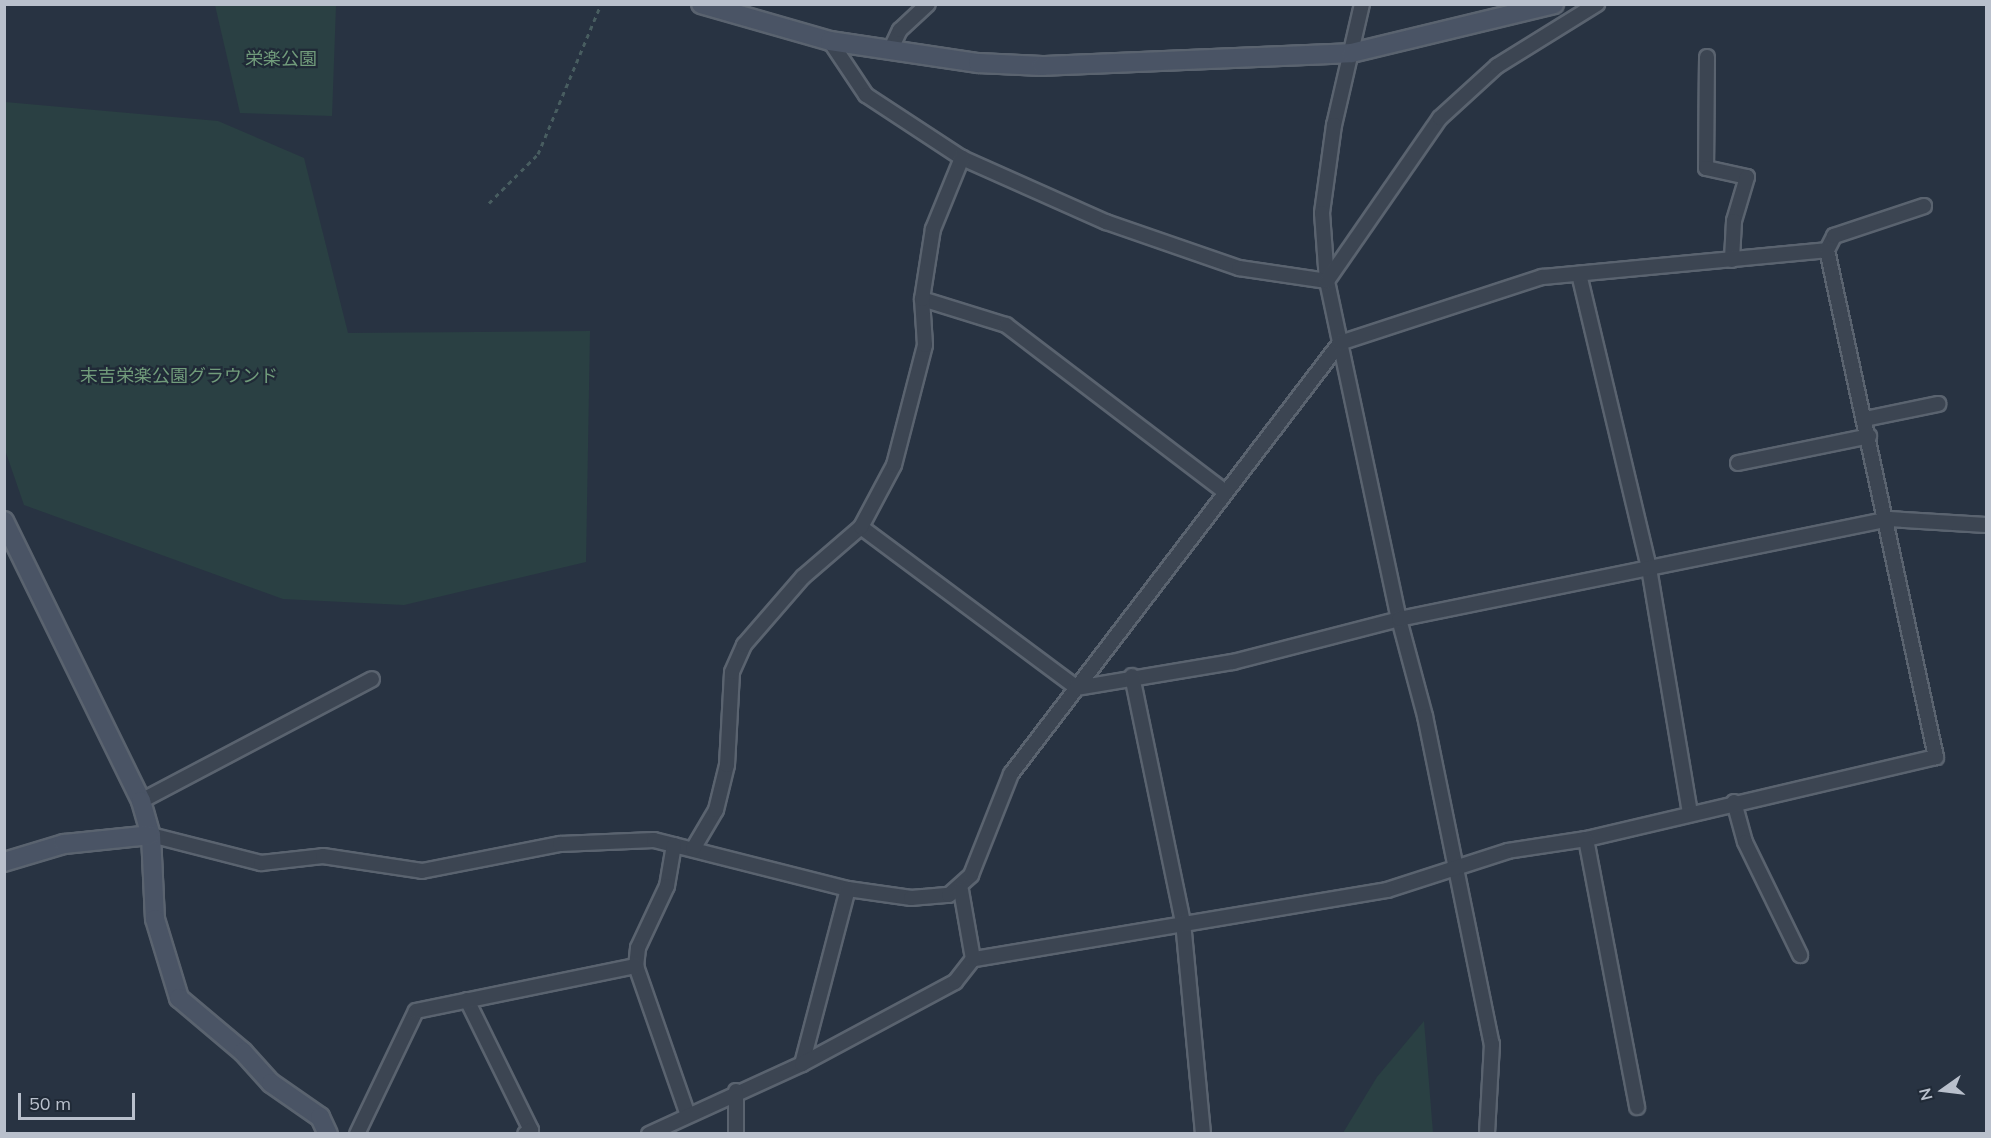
<!DOCTYPE html>
<html>
<head>
<meta charset="utf-8">
<style>
  body { margin:0 }
  #map { position:relative; width:1991px; height:1138px; overflow:hidden; background:#283342; font-family:Mulish,"Noto Sans JP",sans-serif }
  div>[style] { position:absolute }
  [style*='--x'] { left:calc(var(--x)*1px); top:calc(var(--y)*1px); width:calc(var(--w)*1px); rotate:calc(var(--a)*1deg) }
  .green>* { inset:0; background:#2a4043 }
  .path>* { height:3px; margin-top:-1.5px; transform-origin:0; background:repeating-linear-gradient(90deg,#485d60 0 4.5px,transparent 0 9px) }
  .roads { filter:drop-shadow(2px 0 #5a636f) drop-shadow(-2px 0 #5a636f) drop-shadow(0 2px #5a636f) drop-shadow(0 -2px #5a636f) }
  .street>* { height:14px; margin:-7px; padding:0 7px; transform-origin:7px; border-radius:7px; background:#3c4552 }
  .secondary>* { height:18px; margin:-9px; padding:0 9px; transform-origin:9px; border-radius:9px; background:#4a5465 }
  span { translate:-50% -50%; white-space:nowrap; text-align:center; line-height:1.15; -webkit-text-stroke:4.5px #202a37; paint-order:stroke }
  .park-label { font-size:18px; color:#719c7b }
  .frame { position:absolute; inset:0; border:6px solid #b9c0cc; pointer-events:none }
  .north { position:absolute; left:1913px; top:1060px; width:60px; height:60px; -webkit-text-stroke:4px #202a37; paint-order:stroke; rotate:256deg; font-size:16px; font-weight:700; line-height:24px; text-align:center; color:#b9c0cc }
  .north::after { content:''; display:block; margin:auto; width:21px; height:27px; background:#b9c0cc; clip-path:polygon(50% 0,100% 100%,50% 72%,0 100%) }
  .scale { position:absolute; left:18px; top:1093px; width:117px; height:27px; box-sizing:border-box; border:3px solid #b9c0cc; border-top:0; padding-left:8px; font-size:18px; line-height:21px; white-space:nowrap; color:#b9c0cc; -webkit-text-stroke:4px #202a37; paint-order:stroke }
</style>
</head>
<body>
<div id="map">
  <div class="green">
    <i style="clip-path:polygon(215px 5px,336px 5px,332px 116px,240px 113px)"></i>
    <i style="clip-path:polygon(5px 102px,218px 121px,304px 158px,348px 333px,590px 331px,586px 562px,404px 605px,283px 599px,24px 505px,4px 447px)"></i>
    <i style="clip-path:polygon(1424px 1021px,1433px 1133px,1343px 1133px,1377px 1077px)"></i>
  </div>
  <div class="path">
    <i style="--x:489;--y:203;--w:69;--a:-45"></i>
    <i style="--x:538;--y:154;--w:163;--a:-67.2"></i>
  </div>
  <div class="roads">
    <div class="street">
      <i style="--x:1362;--y:4;--w:124;--a:103"></i>
      <i style="--x:1334;--y:125;--w:89;--a:97.8"></i>
      <i style="--x:1322;--y:213;--w:68;--a:85.8"></i>
      <i style="--x:1327;--y:281;--w:346;--a:78"></i>
      <i style="--x:1399;--y:619;--w:100;--a:75"></i>
      <i style="--x:1425;--y:716;--w:335;--a:78.5"></i>
      <i style="--x:1492;--y:1044;--w:90;--a:93.2"></i>
      <i style="--x:830;--y:41;--w:65;--a:56.3"></i>
      <i style="--x:866;--y:95;--w:115;--a:33.3"></i>
      <i style="--x:962;--y:158;--w:158;--a:24"></i>
      <i style="--x:1106;--y:222;--w:141;--a:19.1"></i>
      <i style="--x:1239;--y:268;--w:89;--a:8.4"></i>
      <i style="--x:890;--y:51;--w:23;--a:-65"></i>
      <i style="--x:900;--y:30;--w:38;--a:-43"></i>
      <i style="--x:1707;--y:57;--w:111;--a:90.5"></i>
      <i style="--x:1706;--y:168;--w:42;--a:12.4"></i>
      <i style="--x:1747;--y:177;--w:46;--a:106.5"></i>
      <i style="--x:1734;--y:221;--w:39;--a:93"></i>
      <i style="--x:1827;--y:250;--w:16;--a:-63"></i>
      <i style="--x:1834;--y:236;--w:95;--a:-18.4"></i>
      <i style="--x:1579;--y:274;--w:302;--a:76.6"></i>
      <i style="--x:1649;--y:568;--w:249;--a:80.5"></i>
      <i style="--x:1327;--y:281;--w:198;--a:-55.3"></i>
      <i style="--x:1440;--y:118;--w:77;--a:-42.4"></i>
      <i style="--x:1497;--y:66;--w:118;--a:-31.8"></i>
      <i style="--x:922;--y:299;--w:88;--a:17.2"></i>
      <i style="--x:1006;--y:325;--w:275;--a:37.3"></i>
      <i style="--x:1865;--y:419;--w:75;--a:-11.6"></i>
      <i style="--x:1738;--y:463;--w:134;--a:-11.6"></i>
      <i style="--x:861;--y:527;--w:269;--a:36.7"></i>
      <i style="--x:1077;--y:688;--w:158;--a:-9.5"></i>
      <i style="--x:1233;--y:662;--w:171;--a:-14.5"></i>
      <i style="--x:1399;--y:619;--w:500;--a:-11.53"></i>
      <i style="--x:1889;--y:519;--w:97;--a:3.5"></i>
      <i style="--x:1132;--y:676;--w:251;--a:78.3"></i>
      <i style="--x:1183;--y:922;--w:213;--a:84.6"></i>
      <i style="--x:141;--y:801;--w:261;--a:-27.8"></i>
      <i style="--x:1734;--y:802;--w:41;--a:74.6"></i>
      <i style="--x:1745;--y:842;--w:126;--a:64"></i>
      <i style="--x:151;--y:835;--w:114;--a:14.3"></i>
      <i style="--x:261;--y:863;--w:62;--a:-6.4"></i>
      <i style="--x:323;--y:856;--w:100;--a:8.6"></i>
      <i style="--x:422;--y:871;--w:141;--a:-11.1"></i>
      <i style="--x:560;--y:844;--w:94;--a:-2.4"></i>
      <i style="--x:654;--y:840;--w:200;--a:14.2"></i>
      <i style="--x:848;--y:889;--w:64;--a:8.1"></i>
      <i style="--x:911;--y:898;--w:38;--a:-5"></i>
      <i style="--x:949;--y:895;--w:30;--a:-42"></i>
      <i style="--x:971;--y:875;--w:109;--a:-68.4"></i>
      <i style="--x:1011;--y:774;--w:542;--a:-52.64"></i>
      <i style="--x:1340;--y:343;--w:213;--a:-18.1"></i>
      <i style="--x:1542;--y:277;--w:286;--a:-5.4"></i>
      <i style="--x:1827;--y:250;--w:519;--a:77.87"></i>
      <i style="--x:1936;--y:757;--w:359;--a:166.8"></i>
      <i style="--x:1586;--y:839;--w:79;--a:171.3"></i>
      <i style="--x:1508;--y:851;--w:127;--a:162.1"></i>
      <i style="--x:1387;--y:890;--w:420;--a:170.5"></i>
      <i style="--x:1586;--y:839;--w:273;--a:79.2"></i>
      <i style="--x:674;--y:845;--w:42;--a:99.7"></i>
      <i style="--x:667;--y:886;--w:68;--a:115.1"></i>
      <i style="--x:638;--y:948;--w:18;--a:96"></i>
      <i style="--x:636;--y:966;--w:158;--a:70.8"></i>
      <i style="--x:693;--y:849;--w:45;--a:-59.5"></i>
      <i style="--x:716;--y:810;--w:46;--a:-76.3"></i>
      <i style="--x:727;--y:765;--w:93;--a:-86.9"></i>
      <i style="--x:732;--y:672;--w:30;--a:-66"></i>
      <i style="--x:744;--y:645;--w:90;--a:-49.1"></i>
      <i style="--x:803;--y:577;--w:77;--a:-40.8"></i>
      <i style="--x:861;--y:527;--w:70;--a:-62"></i>
      <i style="--x:894;--y:465;--w:124;--a:-75.5"></i>
      <i style="--x:925;--y:345;--w:46;--a:-93.7"></i>
      <i style="--x:922;--y:299;--w:71;--a:-81.1"></i>
      <i style="--x:933;--y:229;--w:77;--a:-67.8"></i>
      <i style="--x:467;--y:1000;--w:145;--a:63.8"></i>
      <i style="--x:531;--y:1130;--w:7;--a:146"></i>
      <i style="--x:802;--y:1064;--w:181;--a:-75.3"></i>
      <i style="--x:357;--y:1134;--w:136;--a:-64.4"></i>
      <i style="--x:416;--y:1011;--w:225;--a:-11.6"></i>
      <i style="--x:649;--y:1134;--w:168;--a:-24.6"></i>
      <i style="--x:802;--y:1064;--w:174;--a:-28.2"></i>
      <i style="--x:955;--y:982;--w:29;--a:-52"></i>
      <i style="--x:973;--y:959;--w:70;--a:-99.9"></i>
      <i style="--x:736;--y:1134;--w:43;--a:-90"></i>
    </div>
    <div class="secondary">
      <i style="--x:701;--y:4;--w:134;--a:16"></i>
      <i style="--x:830;--y:41;--w:150;--a:8.5"></i>
      <i style="--x:978;--y:63;--w:64;--a:2.7"></i>
      <i style="--x:1042;--y:66;--w:310;--a:-2.4"></i>
      <i style="--x:1352;--y:53;--w:208;--a:-13.6"></i>
      <i style="--x:4;--y:521;--w:312;--a:63.9"></i>
      <i style="--x:141;--y:801;--w:35;--a:74"></i>
      <i style="--x:151;--y:835;--w:84;--a:87.3"></i>
      <i style="--x:155;--y:919;--w:83;--a:73.1"></i>
      <i style="--x:179;--y:998;--w:84;--a:40.2"></i>
      <i style="--x:243;--y:1052;--w:42;--a:47.9"></i>
      <i style="--x:271;--y:1083;--w:60;--a:34.8"></i>
      <i style="--x:320;--y:1117;--w:19;--a:65"></i>
      <i style="--x:4;--y:862;--w:63;--a:-16.7"></i>
      <i style="--x:64;--y:844;--w:87;--a:-5.9"></i>
    </div>
  </div>
  <div class="park-label">
    <span style="left:281px;top:59px">栄楽公園</span>
    <span style="left:179px;top:376px">末吉栄楽公園グラウンド</span>
  </div>
  <div class="frame"></div>
  <div class="north">N</div>
  <div class="scale">50 m</div>
</div>
</body>
</html>
